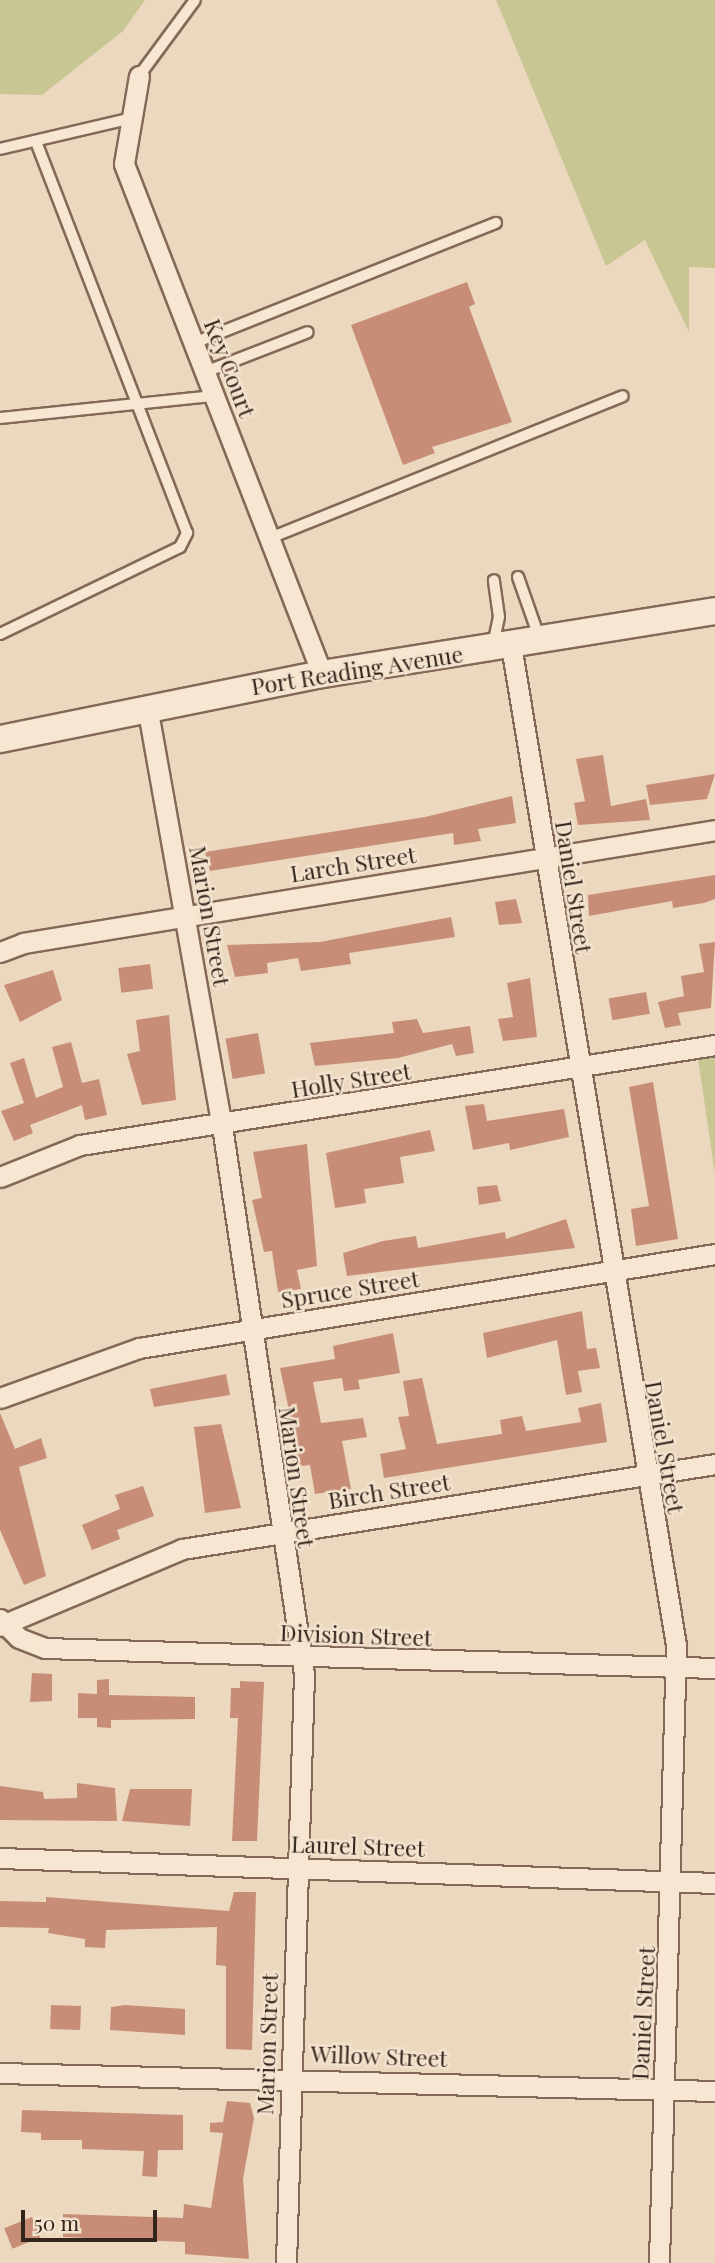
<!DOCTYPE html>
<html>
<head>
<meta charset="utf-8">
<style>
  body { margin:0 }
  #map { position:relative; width:715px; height:2263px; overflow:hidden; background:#ebd8bf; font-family:"Playfair Display",serif }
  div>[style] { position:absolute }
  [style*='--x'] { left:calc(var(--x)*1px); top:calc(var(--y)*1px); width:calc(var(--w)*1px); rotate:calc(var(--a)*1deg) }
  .green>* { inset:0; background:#c8c794 }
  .building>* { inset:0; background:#c88d76; transform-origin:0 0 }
  .roads { filter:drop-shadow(2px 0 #836958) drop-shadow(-2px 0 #836958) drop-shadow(0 2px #836958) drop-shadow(0 -2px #836958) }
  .lane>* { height:10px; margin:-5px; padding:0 5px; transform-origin:5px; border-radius:5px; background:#f7e6d1 }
  .street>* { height:19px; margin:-9.5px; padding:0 9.5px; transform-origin:9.5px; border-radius:9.5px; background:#f7e6d1 }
  .secondary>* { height:26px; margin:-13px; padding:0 13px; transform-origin:13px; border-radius:13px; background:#f7e6d1 }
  span { translate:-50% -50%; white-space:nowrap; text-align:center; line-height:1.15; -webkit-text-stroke:5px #f3e3ce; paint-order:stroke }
  .street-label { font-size:23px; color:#33241c }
  .scale { position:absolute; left:21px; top:2210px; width:136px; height:32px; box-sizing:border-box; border:4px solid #33241c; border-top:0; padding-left:9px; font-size:21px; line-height:24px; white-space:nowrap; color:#33241c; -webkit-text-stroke:5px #f3e3ce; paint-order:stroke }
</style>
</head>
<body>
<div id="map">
  <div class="green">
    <i style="clip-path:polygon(0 0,145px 0,123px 31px,42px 95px,0 94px)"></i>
    <i style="clip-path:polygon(496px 0,715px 0,715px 268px,689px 267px,689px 332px,645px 240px,606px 266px)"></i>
    <i style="clip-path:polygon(715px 1057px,715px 1174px,698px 1059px)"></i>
  </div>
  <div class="building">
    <i style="clip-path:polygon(467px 282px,475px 304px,469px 307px,512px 422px,432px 447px,435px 453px,403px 465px,351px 325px)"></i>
    <i style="clip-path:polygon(603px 755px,611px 806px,646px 799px,650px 820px,578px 825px,574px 803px,585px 801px,576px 759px)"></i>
    <i style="clip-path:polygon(715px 774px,707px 799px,650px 805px,646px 785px)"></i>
    <i style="clip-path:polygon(512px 796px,516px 823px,478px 829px,481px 841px,454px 845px,453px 833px,210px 871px,205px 852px,425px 817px)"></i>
    <i style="clip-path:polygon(715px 875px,715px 899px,704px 903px,673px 908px,672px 901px,589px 916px,588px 895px)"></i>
    <i style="clip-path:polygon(516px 899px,522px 923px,499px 925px,495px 902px)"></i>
    <i style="clip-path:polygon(451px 917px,455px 937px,349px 953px,351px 964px,301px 971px,298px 958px,267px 963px,268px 973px,235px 977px,227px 945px,320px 942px)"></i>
    <i style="clip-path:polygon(715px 942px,711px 1008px,678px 1013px,681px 1025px,665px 1028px,658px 1002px,684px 996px,681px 976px,704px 972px,699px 944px)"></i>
    <i style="left:150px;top:964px;width:25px;height:32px;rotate:83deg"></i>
    <i style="clip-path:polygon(53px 970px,62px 1000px,20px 1022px,4px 985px)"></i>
    <i style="clip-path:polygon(530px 978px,537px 1037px,503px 1041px,498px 1019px,513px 1017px,507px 983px)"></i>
    <i style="left:646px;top:992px;width:22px;height:38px;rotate:80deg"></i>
    <i style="clip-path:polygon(169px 1015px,176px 1100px,142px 1105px,127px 1054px,140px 1051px,136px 1020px)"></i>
    <i style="clip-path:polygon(417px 1019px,423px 1033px,470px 1026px,474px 1053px,456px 1056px,452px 1044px,398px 1058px,315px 1066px,310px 1043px,394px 1033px,392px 1022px)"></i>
    <i style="left:258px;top:1033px;width:41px;height:33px;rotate:80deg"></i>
    <i style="clip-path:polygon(71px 1042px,82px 1083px,99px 1079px,107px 1115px,85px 1120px,82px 1105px,30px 1125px,33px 1133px,14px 1141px,1px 1111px,24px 1103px,10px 1063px,24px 1058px,36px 1098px,63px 1087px,52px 1047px)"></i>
    <i style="clip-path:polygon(653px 1082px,678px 1239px,636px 1246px,631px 1209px,649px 1206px,629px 1087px)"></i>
    <i style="clip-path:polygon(484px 1104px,487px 1121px,564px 1109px,569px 1137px,510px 1150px,509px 1143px,473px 1150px,465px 1106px)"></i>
    <i style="clip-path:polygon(430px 1130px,435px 1151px,400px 1157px,404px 1183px,364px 1189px,366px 1203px,335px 1208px,326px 1153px)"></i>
    <i style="clip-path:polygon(307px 1144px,317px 1266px,297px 1270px,301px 1289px,278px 1292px,272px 1251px,264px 1252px,252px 1200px,262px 1198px,253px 1152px)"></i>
    <i style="clip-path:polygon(497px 1185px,501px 1201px,479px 1205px,477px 1187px)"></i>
    <i style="clip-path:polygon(566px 1219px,575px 1248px,347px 1276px,343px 1253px,383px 1241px,416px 1236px,418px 1248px,505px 1232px,506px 1239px)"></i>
    <i style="clip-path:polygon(582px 1311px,587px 1349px,596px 1348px,600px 1368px,578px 1371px,582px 1392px,566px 1395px,557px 1340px,487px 1358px,483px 1333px)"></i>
    <i style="clip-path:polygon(393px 1333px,400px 1373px,358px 1380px,360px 1389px,344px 1391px,342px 1378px,313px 1382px,321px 1423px,363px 1418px,367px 1437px,342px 1441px,351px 1489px,315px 1494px,310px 1465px,294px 1467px,290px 1449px,297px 1448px,280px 1368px,335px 1359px,333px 1346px)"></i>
    <i style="clip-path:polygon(226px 1374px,230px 1395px,154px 1407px,150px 1389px)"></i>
    <i style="clip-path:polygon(422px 1378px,437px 1444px,502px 1434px,500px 1420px,522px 1416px,526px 1431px,581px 1422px,578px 1408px,601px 1403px,607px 1442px,384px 1478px,380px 1454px,406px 1449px,398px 1417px,409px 1416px,403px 1381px)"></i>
    <i style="clip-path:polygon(0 1413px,15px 1449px,41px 1438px,47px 1458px,19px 1467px,46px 1576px,24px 1585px,0 1530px)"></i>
    <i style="clip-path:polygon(221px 1424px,241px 1508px,205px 1513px,194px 1427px)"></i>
    <i style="clip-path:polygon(143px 1486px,154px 1516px,117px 1530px,120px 1539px,92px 1550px,82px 1525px,120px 1509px,115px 1495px)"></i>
    <i style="clip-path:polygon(32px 1673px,52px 1674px,52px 1701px,30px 1702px)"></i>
    <i style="clip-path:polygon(109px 1679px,109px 1695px,195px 1697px,195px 1719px,111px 1720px,111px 1728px,97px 1727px,97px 1718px,78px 1718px,78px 1693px,97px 1694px,97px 1680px)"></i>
    <i style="clip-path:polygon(240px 1681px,264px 1682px,257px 1841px,232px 1841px,238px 1718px,230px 1718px,231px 1688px,240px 1688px)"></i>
    <i style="clip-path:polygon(77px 1783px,115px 1788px,117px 1821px,0 1820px,0 1786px,43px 1792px,44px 1799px,77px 1798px)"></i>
    <i style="clip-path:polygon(130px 1789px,192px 1789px,190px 1826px,122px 1821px)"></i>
    <i style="clip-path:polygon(234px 1892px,256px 1892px,252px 2050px,226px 2049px,226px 1966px,216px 1965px,217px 1927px,106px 1930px,105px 1948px,85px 1947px,85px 1939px,48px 1933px,49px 1928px,0 1927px,0 1901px,46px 1902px,46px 1897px,229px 1911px)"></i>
    <i style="left:51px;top:2005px;width:30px;height:24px;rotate:2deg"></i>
    <i style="clip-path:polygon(125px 2005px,185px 2009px,185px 2035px,110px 2030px,111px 2007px)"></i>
    <i style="clip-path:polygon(227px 2101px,250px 2103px,254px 2118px,243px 2179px,249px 2259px,185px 2254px,185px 2242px,63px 2237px,63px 2214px,183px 2218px,184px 2204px,211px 2208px,223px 2133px,210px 2132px,210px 2123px,223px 2122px)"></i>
    <i style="clip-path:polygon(22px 2110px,183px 2115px,183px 2150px,158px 2150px,157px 2177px,142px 2176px,144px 2151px,82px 2149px,82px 2140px,41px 2140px,41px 2133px,21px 2132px)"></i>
    <i style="left:32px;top:2217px;width:22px;height:30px;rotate:68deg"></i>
  </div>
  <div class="roads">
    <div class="lane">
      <i style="--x:139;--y:76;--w:94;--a:-53.6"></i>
      <i style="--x:0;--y:149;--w:136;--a:-13.2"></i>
      <i style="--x:194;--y:343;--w:325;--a:-21.7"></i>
      <i style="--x:205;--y:372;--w:110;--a:-21.2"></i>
      <i style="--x:0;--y:418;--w:215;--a:-5.9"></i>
      <i style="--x:270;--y:538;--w:380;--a:-21.9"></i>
      <i style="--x:518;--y:577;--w:64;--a:70.7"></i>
      <i style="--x:0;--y:634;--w:200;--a:-25.8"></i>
      <i style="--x:180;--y:547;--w:16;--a:-63"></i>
      <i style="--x:187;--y:533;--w:420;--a:-111.1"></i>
      <i style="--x:493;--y:645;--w:29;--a:-78"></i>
      <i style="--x:499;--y:617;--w:37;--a:-98"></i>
    </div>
    <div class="street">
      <i style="--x:139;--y:76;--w:89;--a:99.7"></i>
      <i style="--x:124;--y:164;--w:547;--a:68.78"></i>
      <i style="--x:511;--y:645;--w:1014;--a:80.63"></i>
      <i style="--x:676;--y:1645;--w:618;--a:91.58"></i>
      <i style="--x:147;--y:706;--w:427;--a:79.9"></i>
      <i style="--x:222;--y:1126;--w:554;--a:81.49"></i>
      <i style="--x:304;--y:1674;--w:589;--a:91.75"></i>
      <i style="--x:0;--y:952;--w:25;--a:-21"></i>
      <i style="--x:23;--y:943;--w:701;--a:-9.27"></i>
      <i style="--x:0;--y:1177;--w:86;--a:-21.8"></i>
      <i style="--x:80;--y:1145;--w:643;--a:-8.95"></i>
      <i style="--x:0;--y:1398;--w:148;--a:-19.8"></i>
      <i style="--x:139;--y:1348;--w:584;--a:-9.27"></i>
      <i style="--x:0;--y:1619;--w:27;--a:45"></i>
      <i style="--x:19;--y:1638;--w:28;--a:21"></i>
      <i style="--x:45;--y:1648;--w:670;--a:1.71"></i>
      <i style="--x:0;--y:1626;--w:198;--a:-22.9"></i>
      <i style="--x:182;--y:1549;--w:540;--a:-9.06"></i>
      <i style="--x:0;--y:1858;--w:715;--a:2"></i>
      <i style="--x:0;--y:2073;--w:715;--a:1.44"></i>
    </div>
    <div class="secondary">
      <i style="--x:0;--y:739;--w:328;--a:-11.4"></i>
      <i style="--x:322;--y:674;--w:398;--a:-9.1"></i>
    </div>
  </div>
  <div class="street-label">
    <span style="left:230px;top:368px;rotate:69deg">Key Court</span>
    <span style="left:357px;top:670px;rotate:-9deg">Port Reading Avenue</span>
    <span style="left:353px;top:864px;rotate:-9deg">Larch Street</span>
    <span style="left:574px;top:887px;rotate:81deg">Daniel Street</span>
    <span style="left:210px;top:916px;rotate:80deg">Marion Street</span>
    <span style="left:351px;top:1080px;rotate:-9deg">Holly Street</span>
    <span style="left:350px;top:1289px;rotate:-9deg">Spruce Street</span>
    <span style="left:665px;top:1447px;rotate:80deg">Daniel Street</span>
    <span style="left:297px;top:1477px;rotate:82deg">Marion Street</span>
    <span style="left:389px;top:1491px;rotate:-9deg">Birch Street</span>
    <span style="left:356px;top:1635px;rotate:2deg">Division Street</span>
    <span style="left:358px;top:1846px;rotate:2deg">Laurel Street</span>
    <span style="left:643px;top:2013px;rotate:-87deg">Daniel Street</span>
    <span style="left:267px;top:2044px;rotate:-88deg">Marion Street</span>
    <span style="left:379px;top:2056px;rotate:2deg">Willow Street</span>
  </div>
  <div class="scale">50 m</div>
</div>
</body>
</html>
